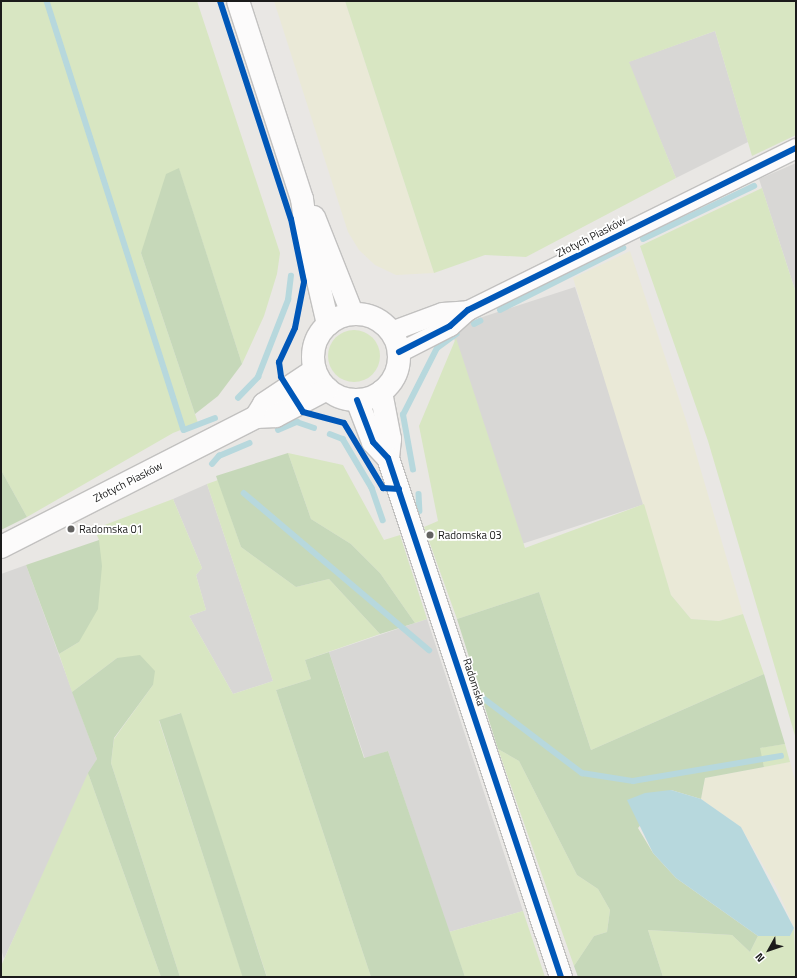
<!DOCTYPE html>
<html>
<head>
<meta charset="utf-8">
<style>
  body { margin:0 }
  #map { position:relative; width:797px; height:978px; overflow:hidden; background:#e9e7e4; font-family:"Titillium Web",sans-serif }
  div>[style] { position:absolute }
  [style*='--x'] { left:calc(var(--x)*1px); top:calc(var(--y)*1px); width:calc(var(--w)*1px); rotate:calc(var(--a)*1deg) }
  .residential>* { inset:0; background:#d8d7d5; transform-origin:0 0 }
  .farmland>* { inset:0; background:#eae9d7 }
  .grass>* { inset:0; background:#d8e6c2 }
  .round { border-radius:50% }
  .forest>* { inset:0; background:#c6d8b9; transform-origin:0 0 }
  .water>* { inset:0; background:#b7d8dd }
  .stream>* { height:5.5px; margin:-2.75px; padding:0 2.75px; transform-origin:2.75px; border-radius:2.75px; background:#b7d8dd }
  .roads { filter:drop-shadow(1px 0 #c2c1c0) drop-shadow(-1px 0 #c2c1c0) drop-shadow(0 1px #c2c1c0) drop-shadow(0 -1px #c2c1c0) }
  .minor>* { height:19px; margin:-9.5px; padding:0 9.5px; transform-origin:9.5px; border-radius:9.5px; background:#fcfbfb }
  .tertiary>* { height:22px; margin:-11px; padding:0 11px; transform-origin:11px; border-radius:11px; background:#fcfbfb }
  .tertiary>.ring { margin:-11px; padding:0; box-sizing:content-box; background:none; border:22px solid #fcfbfb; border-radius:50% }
  .cycleway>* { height:6px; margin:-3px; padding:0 3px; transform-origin:3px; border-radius:3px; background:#0057b8 }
  .dots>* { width:11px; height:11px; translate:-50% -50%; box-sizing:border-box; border:2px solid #fff; border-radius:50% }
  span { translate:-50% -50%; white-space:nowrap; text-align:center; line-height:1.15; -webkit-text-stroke:3.5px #fff; paint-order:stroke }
  .street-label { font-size:11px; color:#1b1b1b }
  .poi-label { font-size:11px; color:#1b1b1b }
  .left { translate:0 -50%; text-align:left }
  .frame { position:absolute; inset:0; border:2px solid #1b1b1b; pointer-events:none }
  .north { position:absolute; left:749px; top:930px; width:40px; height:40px; -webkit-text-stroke:3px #fff; paint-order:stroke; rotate:230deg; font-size:11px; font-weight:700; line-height:16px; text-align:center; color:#1b1b1b }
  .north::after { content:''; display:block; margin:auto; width:14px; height:18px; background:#1b1b1b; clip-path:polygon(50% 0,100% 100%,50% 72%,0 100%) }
</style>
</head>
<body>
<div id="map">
  <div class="residential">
    <i style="clip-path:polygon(715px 31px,748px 142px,676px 178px,628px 62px)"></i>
    <i style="clip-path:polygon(796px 163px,796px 293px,759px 179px)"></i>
    <i style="left:575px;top:287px;width:228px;height:131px;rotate:72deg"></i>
    <i style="clip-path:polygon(207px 484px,273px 681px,233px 694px,189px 616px,206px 610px,196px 575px,202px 568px,173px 499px)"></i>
    <i style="clip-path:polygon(26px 565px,97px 759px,4px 959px,1px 949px,1px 574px)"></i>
    <i style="clip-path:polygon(427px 619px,523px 911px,449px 932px,388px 751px,365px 759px,329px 652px)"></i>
  </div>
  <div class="farmland">
    <i style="clip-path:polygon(274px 1px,345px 1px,434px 273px,396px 275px,375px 265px,359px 250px,348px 232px)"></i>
    <i style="clip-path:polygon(630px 251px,687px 423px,743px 614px,719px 621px,691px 619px,671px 595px,573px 278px)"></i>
    <i style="clip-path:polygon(790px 762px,796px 784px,796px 932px,777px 889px,741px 827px,701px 799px,705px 778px)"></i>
  </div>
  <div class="grass">
    <i style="clip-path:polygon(1px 1px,197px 1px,280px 253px,277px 274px,264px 316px,242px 364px,179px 169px,141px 253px,198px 423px,173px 433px,27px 517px,1px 470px)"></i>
    <i style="clip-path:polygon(345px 1px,796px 1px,796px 135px,752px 156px,715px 31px,629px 62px,676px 178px,526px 257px,485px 255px,434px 273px)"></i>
    <i style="clip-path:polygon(762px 188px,796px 293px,796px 739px,708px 441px,640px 246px)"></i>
    <i class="round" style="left:328px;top:330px;width:52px;height:52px"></i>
    <i style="clip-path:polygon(456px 338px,525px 548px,644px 504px,671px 595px,691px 619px,719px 621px,743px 614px,764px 674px,591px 750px,539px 592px,457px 619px,424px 527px,438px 521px,419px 426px)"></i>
    <i style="clip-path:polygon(288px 453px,343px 465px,384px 540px,400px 535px,427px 619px,415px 623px,380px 573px,351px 544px,311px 519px)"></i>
    <i style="clip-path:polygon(218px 480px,241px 547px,296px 587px,329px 579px,380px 634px,305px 660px,311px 679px,276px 690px,371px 977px,267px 977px,180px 713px,159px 721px,243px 977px,180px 977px,111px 763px,114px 739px,153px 685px,117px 658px,72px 692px,59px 654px,79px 642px,99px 540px,94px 529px,173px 499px,202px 568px,196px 575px,206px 610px,189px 616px,233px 694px,273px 681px,207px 484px)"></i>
    <i style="clip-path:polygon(785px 744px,790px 762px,764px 767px,759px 748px)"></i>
    <i style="clip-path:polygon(498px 749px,519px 761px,577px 875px,598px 889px,610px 910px,607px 932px,594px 936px,574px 966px)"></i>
    <i style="clip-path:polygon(88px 773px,161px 977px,1px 977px,1px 966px)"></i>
    <i style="clip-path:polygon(523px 911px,545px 977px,465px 977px,449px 932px)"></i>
    <i style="clip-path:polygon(794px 928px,796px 977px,663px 977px,648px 930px,732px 935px,750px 952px,758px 936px,790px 936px)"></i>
  </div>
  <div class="forest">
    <i style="clip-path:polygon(179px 168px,242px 364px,218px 396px,195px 414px,141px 253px,166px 174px)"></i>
    <i style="clip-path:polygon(288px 453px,311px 519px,351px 544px,380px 573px,415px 623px,380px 634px,329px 579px,296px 587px,241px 547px,216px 476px)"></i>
    <i style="clip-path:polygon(1px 470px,27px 517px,1px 530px)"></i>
    <i style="clip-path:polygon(99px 540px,102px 566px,98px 609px,79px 642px,59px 654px,26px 565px)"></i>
    <i style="clip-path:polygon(539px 592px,591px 750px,764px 674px,785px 744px,760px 748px,764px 767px,705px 778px,701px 799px,671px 790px,638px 828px,653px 853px,676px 878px,758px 936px,750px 952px,732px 935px,648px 930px,663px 977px,578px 977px,574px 966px,594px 936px,607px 932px,610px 910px,598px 889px,577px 875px,519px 761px,498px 749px,457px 619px)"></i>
    <i style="clip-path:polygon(329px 652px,364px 758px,388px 751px,465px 977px,371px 977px,276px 690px,311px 679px,305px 660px)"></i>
    <i style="clip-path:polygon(140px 655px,155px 671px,153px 685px,114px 738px,111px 763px,180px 977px,161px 977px,88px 773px,97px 759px,72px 692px,117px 658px)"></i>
    <i style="left:181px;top:713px;width:278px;height:23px;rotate:72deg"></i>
  </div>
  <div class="water">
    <i style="clip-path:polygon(671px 790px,701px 799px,741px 827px,794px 928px,790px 936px,758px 936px,676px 878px,653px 853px,627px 800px,645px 793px)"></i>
  </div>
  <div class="stream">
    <i style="--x:47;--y:1;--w:450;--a:72.3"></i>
    <i style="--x:184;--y:430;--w:33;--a:-21"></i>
    <i style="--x:643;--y:239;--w:123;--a:-25.5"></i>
    <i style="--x:500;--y:310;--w:138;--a:-26.8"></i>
    <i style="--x:474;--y:324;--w:7;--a:-27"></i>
    <i style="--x:238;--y:398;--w:29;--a:-46"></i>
    <i style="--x:258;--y:377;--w:83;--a:-68.7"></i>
    <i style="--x:288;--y:300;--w:24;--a:-83"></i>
    <i style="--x:278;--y:430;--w:21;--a:-23"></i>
    <i style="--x:297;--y:422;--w:18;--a:19"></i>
    <i style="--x:330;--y:434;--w:14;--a:21"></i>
    <i style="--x:343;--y:439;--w:57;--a:59.4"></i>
    <i style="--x:372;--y:488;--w:34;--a:71"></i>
    <i style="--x:212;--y:464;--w:11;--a:-49"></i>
    <i style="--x:219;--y:456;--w:33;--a:-23"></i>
    <i style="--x:413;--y:470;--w:56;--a:-100.3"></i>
    <i style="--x:403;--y:415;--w:75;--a:-63.1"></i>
    <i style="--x:437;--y:348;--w:24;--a:-36"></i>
    <i style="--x:244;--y:493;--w:243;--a:40.3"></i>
    <i style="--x:419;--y:494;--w:17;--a:87"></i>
    <i style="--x:474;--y:691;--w:136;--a:37.2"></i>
    <i style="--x:582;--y:773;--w:52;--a:8.9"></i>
    <i style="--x:633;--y:781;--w:150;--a:-9.6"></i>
  </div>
  <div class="roads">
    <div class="minor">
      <i style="--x:391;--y:331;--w:54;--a:-20.4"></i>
      <i style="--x:442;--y:312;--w:26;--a:-4"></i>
      <i style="--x:399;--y:352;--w:57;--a:-27"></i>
      <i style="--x:450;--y:326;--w:24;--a:-42"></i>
      <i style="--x:468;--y:310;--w:366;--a:-26.3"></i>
    </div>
    <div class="tertiary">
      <i style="--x:238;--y:1;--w:208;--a:72.1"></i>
      <i style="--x:302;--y:199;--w:30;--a:82"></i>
      <i style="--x:306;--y:229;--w:98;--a:77"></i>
      <i style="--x:314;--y:217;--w:103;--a:68.4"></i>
      <i class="ring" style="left:313px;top:314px;width:64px;height:64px"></i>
      <i style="--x:381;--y:392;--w:48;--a:79.2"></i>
      <i style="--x:390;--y:439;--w:19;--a:96"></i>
      <i style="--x:357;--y:400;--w:45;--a:69.1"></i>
      <i style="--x:373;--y:442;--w:22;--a:47"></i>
      <i style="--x:388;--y:458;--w:547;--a:71.57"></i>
      <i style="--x:256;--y:417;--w:15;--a:-58"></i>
      <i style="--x:264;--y:404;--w:61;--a:-33.7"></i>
      <i style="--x:1;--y:547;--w:286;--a:-27"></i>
      <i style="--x:256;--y:417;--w:20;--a:-3"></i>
      <i style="--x:276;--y:416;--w:58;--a:-27.9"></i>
    </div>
  </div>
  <div class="cycleway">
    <i style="--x:220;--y:1;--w:229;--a:72"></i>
    <i style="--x:291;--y:219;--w:64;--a:78.3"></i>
    <i style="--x:304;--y:282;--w:47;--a:101.1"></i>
    <i style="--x:295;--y:328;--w:38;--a:115"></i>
    <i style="--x:279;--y:362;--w:15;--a:82"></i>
    <i style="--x:281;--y:377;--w:41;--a:57.8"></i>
    <i style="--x:303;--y:412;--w:42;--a:15"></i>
    <i style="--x:344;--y:423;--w:76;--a:59"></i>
    <i style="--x:383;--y:488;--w:16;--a:4"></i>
    <i style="--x:399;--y:352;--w:57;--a:-27"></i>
    <i style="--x:450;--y:326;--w:24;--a:-42"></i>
    <i style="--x:468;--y:310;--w:366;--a:-26.3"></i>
    <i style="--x:357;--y:400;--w:45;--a:69.1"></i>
    <i style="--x:373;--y:442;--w:22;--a:47"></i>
    <i style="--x:388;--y:458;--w:547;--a:71.57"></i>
  </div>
  <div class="dots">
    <i style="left:71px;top:529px;background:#636261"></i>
    <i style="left:430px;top:535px;background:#636261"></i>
  </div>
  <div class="street-label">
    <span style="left:591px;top:237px;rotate:-27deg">Złotych Piasków</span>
    <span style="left:128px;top:482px;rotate:-27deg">Złotych Piasków</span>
    <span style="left:474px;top:682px;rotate:72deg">Radomska</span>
  </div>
  <div class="poi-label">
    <span class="left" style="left:79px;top:529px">Radomska 01</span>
    <span class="left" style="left:438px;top:535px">Radomska 03</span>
  </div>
  <div class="frame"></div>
  <div class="north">N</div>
</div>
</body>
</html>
